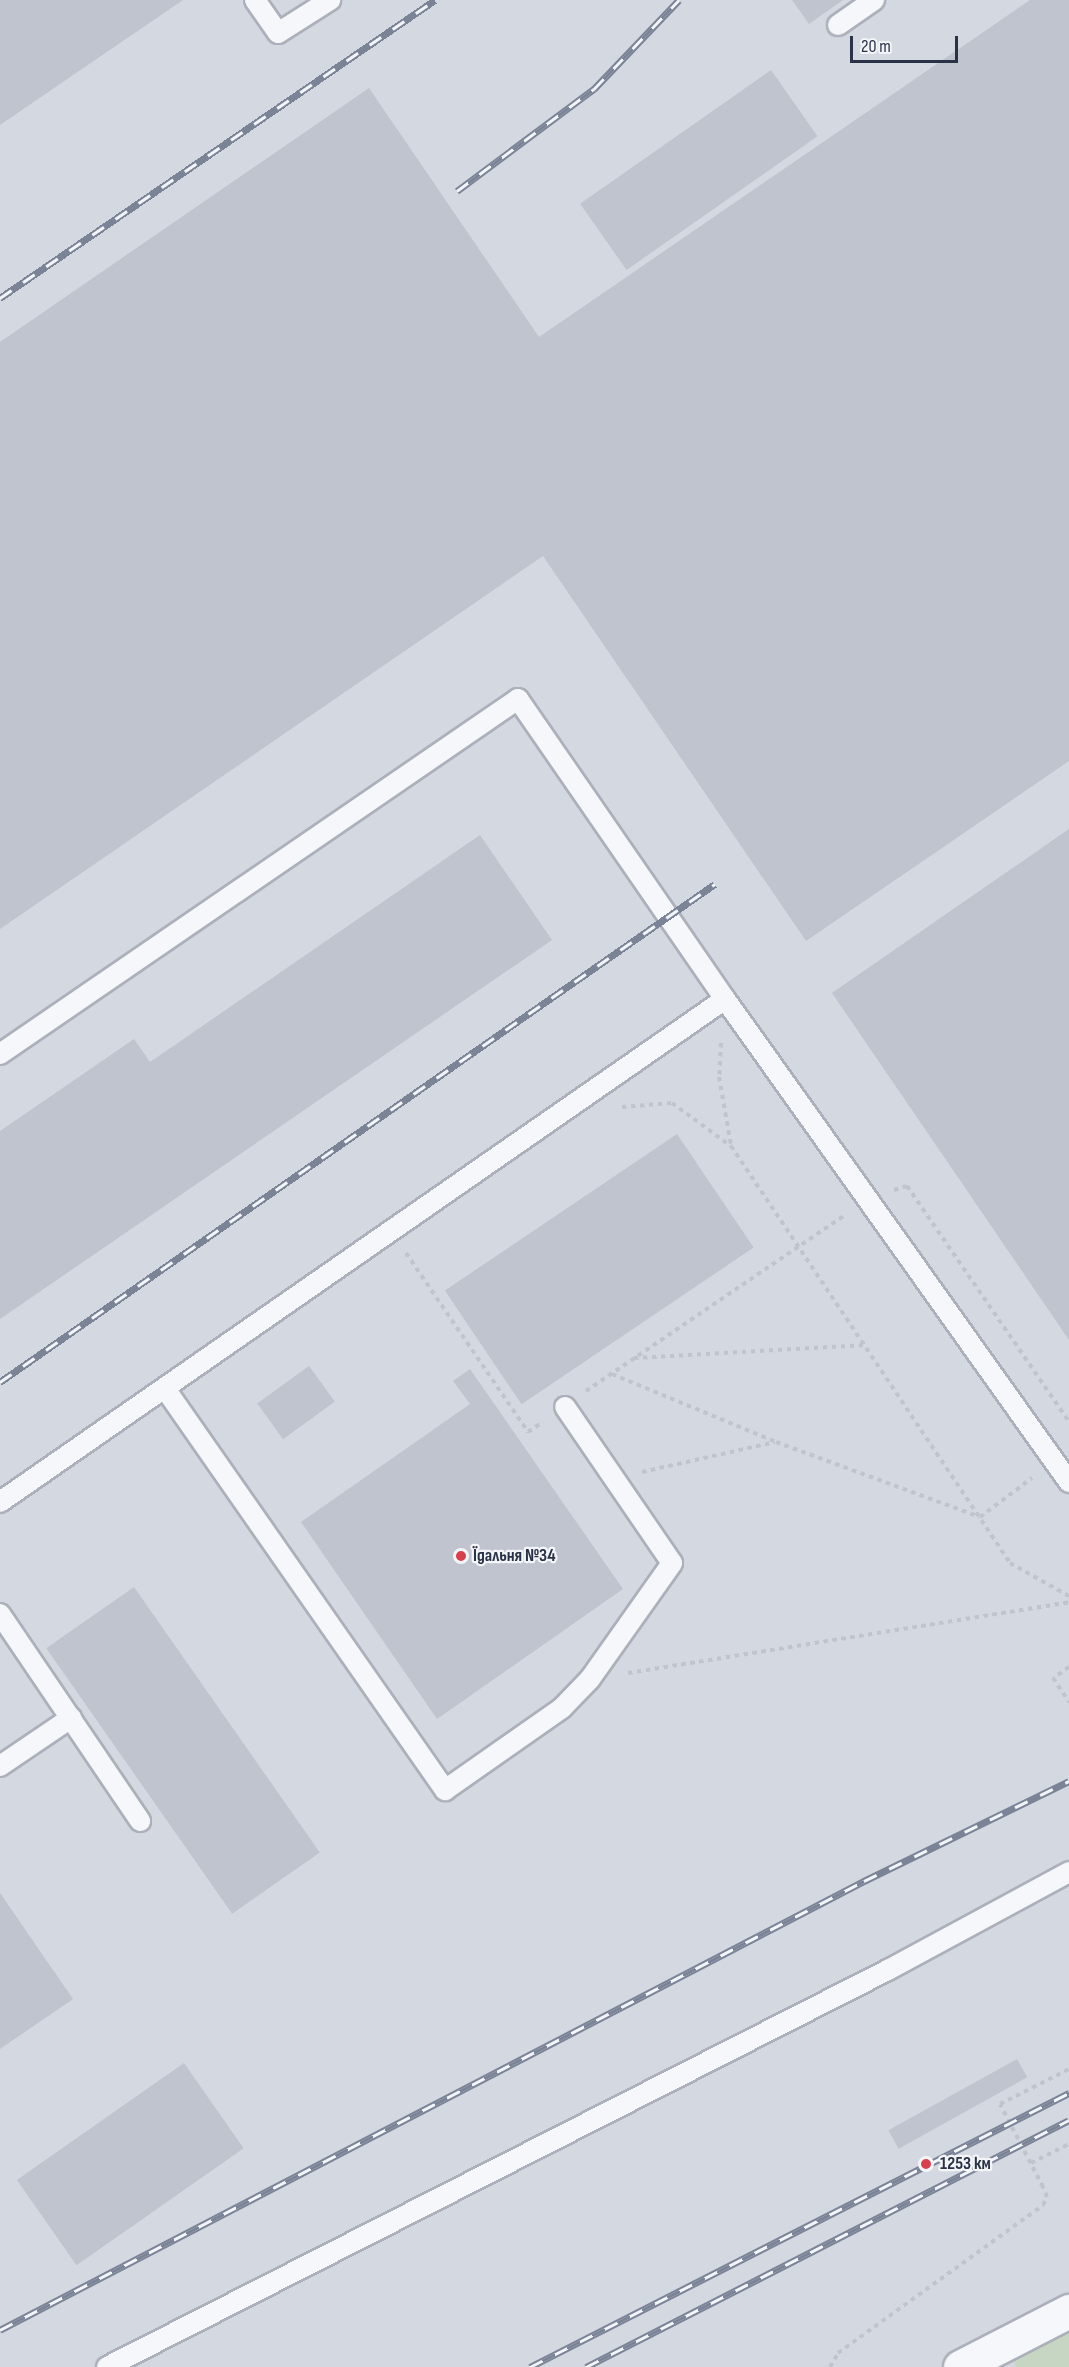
<!DOCTYPE html>
<html>
<head>
<meta charset="utf-8">
<style>
  body { margin:0 }
  #map { position:relative; width:1069px; height:2367px; overflow:hidden; background:#e3e6ec; font-family:"Sofia Sans Condensed",sans-serif }
  div>[style] { position:absolute }
  [style*='--x'] { left:calc(var(--x)*1px); top:calc(var(--y)*1px); width:calc(var(--w)*1px); rotate:calc(var(--a)*1deg) }
  .built>* { inset:0; background:#d4d8e1; transform-origin:0 0 }
  .green>* { inset:0; background:#c7d6c3 }
  .building>* { inset:0; background:#bfc4cf; transform-origin:0 0 }
  .path>* { height:4px; margin-top:-2px; transform-origin:0; background:repeating-linear-gradient(90deg,#c1c4cb 0 4.5px,transparent 0 9px) }
  .roads { filter:drop-shadow(2px 0 #abb0ba) drop-shadow(-2px 0 #abb0ba) drop-shadow(0 2px #abb0ba) drop-shadow(0 -2px #abb0ba) }
  .lane>* { height:20px; margin:-10px; padding:0 10px; transform-origin:10px; border-radius:10px; background:#f6f7fa }
  .street>* { height:33px; margin:-16.5px; padding:0 16.5px; transform-origin:16.5px; border-radius:16.5px; background:#f6f7fa }
  .rail>* { height:7px; margin-top:-3.5px; transform-origin:0; background:repeating-linear-gradient(90deg,#f3f5f9 0 14px,#7b8497 0 28px); box-sizing:border-box; border-block:2px solid #7b8497 }
  .dots>* { width:16px; height:16px; translate:-50% -50%; box-sizing:border-box; border:3px solid #f3f5f9; border-radius:50% }
  span { translate:-50% -50%; white-space:nowrap; text-align:center; line-height:1.15; -webkit-text-stroke:4.5px #f3f5f9; paint-order:stroke }
  .poi-label { font-size:18px; color:#293246; font-weight:700 }
  .left { translate:0 -50%; text-align:left }
  .scale { position:absolute; left:850px; top:36px; width:108px; height:27px; box-sizing:border-box; border:3px solid #293246; border-top:0; padding-left:8px; font-size:18px; line-height:21px; white-space:nowrap; color:#293246; -webkit-text-stroke:4px #f3f5f9; paint-order:stroke }
</style>
</head>
<body>
<div id="map">
  <div class="built">
    <i style="left:0;top:0;width:1069px;height:2367px"></i>
  </div>
  <div class="green">
    <i style="clip-path:polygon(1069px 2327px,1069px 2367px,1016px 2367px,1012px 2356px)"></i>
  </div>
  <div class="building">
    <i style="clip-path:polygon(0 0,183px 0,0 125px)"></i>
    <i style="clip-path:polygon(792px 0,843px 0,809px 24px)"></i>
    <i style="clip-path:polygon(1030px 0,1069px 0,1069px 761px,806px 941px,543px 556px,0 929px,0 342px,369px 88px,539px 337px)"></i>
    <i style="left:771px;top:70px;width:81px;height:233px;rotate:55deg"></i>
    <i style="clip-path:polygon(1069px 829px,1069px 1340px,832px 993px)"></i>
    <i style="clip-path:polygon(480px 835px,552px 940px,0 1319px,0 1131px,134px 1039px,150px 1062px)"></i>
    <i style="left:677px;top:1134px;width:137px;height:280px;rotate:56deg"></i>
    <i style="left:309px;top:1366px;width:44px;height:64px;rotate:54deg"></i>
    <i style="clip-path:polygon(470px 1369px,623px 1589px,437px 1719px,301px 1522px,470px 1404px,453px 1381px)"></i>
    <i style="left:134px;top:1587px;width:324px;height:107px;rotate:55deg"></i>
    <i style="clip-path:polygon(0 1893px,73px 1999px,0 2049px)"></i>
    <i style="left:1017px;top:2059px;width:21px;height:147px;rotate:61deg"></i>
    <i style="left:184px;top:2063px;width:104px;height:204px;rotate:55deg"></i>
  </div>
  <div class="path">
    <i style="--x:721;--y:1043;--w:34;--a:93"></i>
    <i style="--x:719;--y:1077;--w:69;--a:80"></i>
    <i style="--x:622;--y:1107;--w:50;--a:-4.6"></i>
    <i style="--x:672;--y:1103;--w:73;--a:36.1"></i>
    <i style="--x:731;--y:1146;--w:502;--a:56.21"></i>
    <i style="--x:1010;--y:1563;--w:68;--a:29.2"></i>
    <i style="--x:894;--y:1190;--w:14;--a:-17"></i>
    <i style="--x:907;--y:1186;--w:286;--a:55.5"></i>
    <i style="--x:406;--y:1253;--w:217;--a:55.7"></i>
    <i style="--x:528;--y:1432;--w:18;--a:-34"></i>
    <i style="--x:634;--y:1358;--w:229;--a:-3.2"></i>
    <i style="--x:612;--y:1374;--w:178;--a:22.5"></i>
    <i style="--x:776;--y:1442;--w:217;--a:20.2"></i>
    <i style="--x:980;--y:1517;--w:65;--a:-36.9"></i>
    <i style="--x:586;--y:1391;--w:313;--a:-34.2"></i>
    <i style="--x:642;--y:1472;--w:136;--a:-12.7"></i>
    <i style="--x:1069;--y:1667;--w:19;--a:145"></i>
    <i style="--x:1053;--y:1678;--w:29;--a:56"></i>
    <i style="--x:628;--y:1673;--w:447;--a:-9.1"></i>
    <i style="--x:1031;--y:2163;--w:42;--a:-26.6"></i>
    <i style="--x:830;--y:2367;--w:16;--a:-60"></i>
    <i style="--x:838;--y:2353;--w:253;--a:-35.8"></i>
    <i style="--x:1043;--y:2205;--w:9;--a:-63"></i>
    <i style="--x:1047;--y:2197;--w:11;--a:-112"></i>
    <i style="--x:1043;--y:2187;--w:93;--a:-117.4"></i>
    <i style="--x:1000;--y:2104;--w:77;--a:-26.9"></i>
  </div>
  <div class="roads">
    <div class="lane">
      <i style="--x:255;--y:0;--w:40;--a:55.1"></i>
      <i style="--x:278;--y:33;--w:62;--a:-32.4"></i>
      <i style="--x:838;--y:25;--w:44;--a:-34.8"></i>
      <i style="--x:0;--y:1054;--w:628;--a:-34.42"></i>
      <i style="--x:518;--y:699;--w:364;--a:55.4"></i>
      <i style="--x:725;--y:999;--w:593;--a:54.54"></i>
      <i style="--x:166;--y:1390;--w:488;--a:55.1"></i>
      <i style="--x:445;--y:1790;--w:143;--a:-35"></i>
      <i style="--x:562;--y:1708;--w:40;--a:-46"></i>
      <i style="--x:590;--y:1679;--w:142;--a:-54.7"></i>
      <i style="--x:672;--y:1563;--w:189;--a:-124.4"></i>
      <i style="--x:0;--y:1502;--w:882;--a:-34.75"></i>
      <i style="--x:0;--y:1614;--w:250;--a:55.9"></i>
      <i style="--x:0;--y:1766;--w:86;--a:-34.1"></i>
      <i style="--x:107;--y:2367;--w:876;--a:-26.95"></i>
      <i style="--x:888;--y:1970;--w:206;--a:-28.4"></i>
    </div>
    <div class="street">
      <i style="--x:960;--y:2367;--w:123;--a:-27.2"></i>
    </div>
  </div>
  <div class="rail">
    <i style="--x:457;--y:191;--w:171;--a:-36.7"></i>
    <i style="--x:594;--y:89;--w:123;--a:-46.3"></i>
    <i style="--x:0;--y:298;--w:527;--a:-34.41"></i>
    <i style="--x:0;--y:1382;--w:871;--a:-34.86"></i>
    <i style="--x:0;--y:2330;--w:974;--a:-27.46"></i>
    <i style="--x:864;--y:1881;--w:228;--a:-26"></i>
    <i style="--x:530;--y:2367;--w:605;--a:-26.95"></i>
    <i style="--x:586;--y:2367;--w:542;--a:-27.08"></i>
  </div>
  <div class="dots">
    <i style="left:461px;top:1556px;background:#d9404d"></i>
    <i style="left:926px;top:2164px;background:#d9404d"></i>
  </div>
  <div class="poi-label">
    <span class="left" style="left:473px;top:1556px">Їдальня №34</span>
    <span class="left" style="left:940px;top:2164px">1253 км</span>
  </div>
  <div class="scale">20 m</div>
</div>
</body>
</html>
